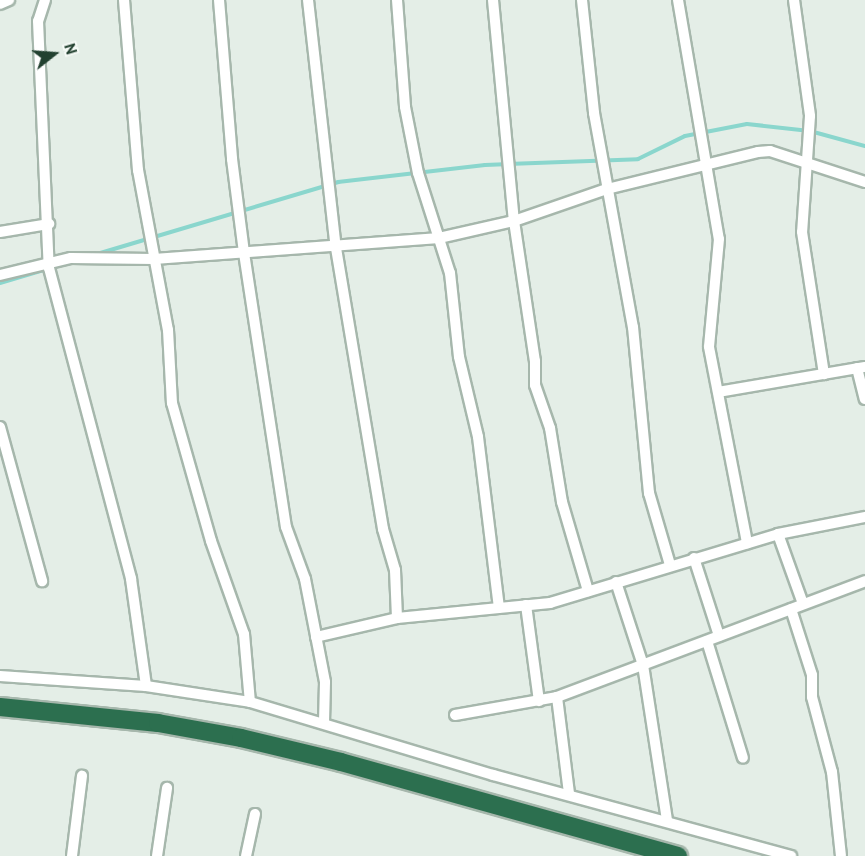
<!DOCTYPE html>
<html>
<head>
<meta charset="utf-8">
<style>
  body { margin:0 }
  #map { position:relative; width:865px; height:856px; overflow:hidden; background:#e4eee7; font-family:"PT Sans",sans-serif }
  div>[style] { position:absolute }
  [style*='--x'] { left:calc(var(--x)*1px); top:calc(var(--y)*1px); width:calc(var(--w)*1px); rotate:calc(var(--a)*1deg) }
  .stream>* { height:4px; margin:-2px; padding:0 2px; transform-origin:2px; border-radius:2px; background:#8ad6cd }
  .roads { filter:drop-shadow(2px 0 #a6b7ac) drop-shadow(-2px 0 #a6b7ac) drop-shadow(0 2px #a6b7ac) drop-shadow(0 -2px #a6b7ac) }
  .minor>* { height:10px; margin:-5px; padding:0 5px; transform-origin:5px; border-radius:5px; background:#fff }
  .motorway>* { height:18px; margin:-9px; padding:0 9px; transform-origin:9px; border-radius:9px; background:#2c6f4f }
  span { translate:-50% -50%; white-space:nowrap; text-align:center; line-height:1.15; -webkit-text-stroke:6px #f5faf6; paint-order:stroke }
  .north { position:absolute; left:24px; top:24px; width:60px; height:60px; -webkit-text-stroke:4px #f5faf6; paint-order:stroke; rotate:73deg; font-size:16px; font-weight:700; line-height:24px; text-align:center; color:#224130 }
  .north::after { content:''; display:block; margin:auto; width:21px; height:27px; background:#224130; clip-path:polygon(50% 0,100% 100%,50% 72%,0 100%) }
</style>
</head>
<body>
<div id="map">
  <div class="stream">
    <i style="--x:97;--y:254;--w:252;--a:-16.6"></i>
    <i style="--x:338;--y:182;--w:148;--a:-6.6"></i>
    <i style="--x:485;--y:165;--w:153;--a:-2.2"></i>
    <i style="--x:638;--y:159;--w:52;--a:-26.1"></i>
    <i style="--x:685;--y:136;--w:63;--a:-11"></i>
    <i style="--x:747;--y:124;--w:63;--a:6.3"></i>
    <i style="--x:810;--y:131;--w:57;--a:15.3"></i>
    <i style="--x:0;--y:283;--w:49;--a:-16.6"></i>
  </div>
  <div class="roads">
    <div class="minor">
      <i style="--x:45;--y:0;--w:22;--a:108"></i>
      <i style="--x:38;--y:21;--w:247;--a:87.5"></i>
      <i style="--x:49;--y:268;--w:322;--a:75.2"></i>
      <i style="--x:131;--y:579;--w:108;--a:82"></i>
      <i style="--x:124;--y:0;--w:171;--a:85.3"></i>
      <i style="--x:138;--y:170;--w:163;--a:79.4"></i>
      <i style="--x:168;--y:330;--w:73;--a:86.9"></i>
      <i style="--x:172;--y:403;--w:143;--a:74.2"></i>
      <i style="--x:211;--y:541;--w:99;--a:70.5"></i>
      <i style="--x:244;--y:634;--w:68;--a:85"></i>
      <i style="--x:219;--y:0;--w:160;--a:85.3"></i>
      <i style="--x:232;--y:159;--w:95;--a:82.7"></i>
      <i style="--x:244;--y:253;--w:277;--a:81.3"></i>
      <i style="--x:286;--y:527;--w:55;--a:69.9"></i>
      <i style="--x:305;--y:579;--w:105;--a:79"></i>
      <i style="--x:325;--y:682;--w:40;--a:91.4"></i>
      <i style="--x:308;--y:0;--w:250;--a:83.6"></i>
      <i style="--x:336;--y:248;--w:285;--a:80.5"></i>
      <i style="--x:383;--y:529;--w:43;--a:73.7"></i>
      <i style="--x:395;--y:570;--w:48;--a:87.6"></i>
      <i style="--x:397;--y:0;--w:107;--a:85.7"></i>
      <i style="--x:405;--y:107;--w:67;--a:78.9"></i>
      <i style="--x:418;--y:173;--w:105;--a:72.3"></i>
      <i style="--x:450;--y:273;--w:84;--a:83.9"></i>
      <i style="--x:459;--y:357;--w:82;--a:76.6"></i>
      <i style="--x:478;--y:437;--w:172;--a:83"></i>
      <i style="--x:493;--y:0;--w:222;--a:84.6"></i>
      <i style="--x:514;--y:221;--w:142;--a:81.5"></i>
      <i style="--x:535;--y:361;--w:24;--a:90"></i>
      <i style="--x:535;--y:385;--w:46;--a:70.8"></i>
      <i style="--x:550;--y:428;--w:75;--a:80.8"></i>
      <i style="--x:562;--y:502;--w:93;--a:73.7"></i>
      <i style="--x:582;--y:0;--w:114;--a:83.9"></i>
      <i style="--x:594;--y:113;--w:218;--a:79.7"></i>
      <i style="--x:633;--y:327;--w:167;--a:84.5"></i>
      <i style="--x:649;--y:493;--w:75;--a:73.7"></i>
      <i style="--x:678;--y:0;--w:242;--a:80.3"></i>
      <i style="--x:719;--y:239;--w:108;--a:95.3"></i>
      <i style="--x:709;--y:347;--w:200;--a:79"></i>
      <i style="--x:794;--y:0;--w:117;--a:82.1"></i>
      <i style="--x:810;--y:116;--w:116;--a:93.9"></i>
      <i style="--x:802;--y:232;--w:144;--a:81.2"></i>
      <i style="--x:0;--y:4;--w:10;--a:-24"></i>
      <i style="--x:0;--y:232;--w:50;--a:-9.3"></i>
      <i style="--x:0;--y:275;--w:73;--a:-13.5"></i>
      <i style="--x:71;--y:258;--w:83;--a:0.7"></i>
      <i style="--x:154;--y:259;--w:286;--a:-4.2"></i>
      <i style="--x:439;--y:238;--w:77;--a:-12.8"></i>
      <i style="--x:514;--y:221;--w:98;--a:-19"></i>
      <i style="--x:607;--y:189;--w:155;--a:-13.8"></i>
      <i style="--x:758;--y:152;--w:12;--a:-5"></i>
      <i style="--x:770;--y:151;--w:100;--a:18.1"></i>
      <i style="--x:857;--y:368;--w:32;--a:76"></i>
      <i style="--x:718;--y:392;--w:149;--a:-9.7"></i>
      <i style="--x:0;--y:427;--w:160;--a:74.7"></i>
      <i style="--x:778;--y:534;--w:74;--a:70.3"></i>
      <i style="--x:694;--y:558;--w:82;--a:72.2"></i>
      <i style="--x:616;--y:582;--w:87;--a:72"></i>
      <i style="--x:643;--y:665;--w:157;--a:81.2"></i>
      <i style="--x:526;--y:605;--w:97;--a:82.3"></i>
      <i style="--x:791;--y:609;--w:69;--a:72.3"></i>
      <i style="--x:812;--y:675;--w:22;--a:90"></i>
      <i style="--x:812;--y:697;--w:78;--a:75.1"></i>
      <i style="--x:832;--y:772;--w:84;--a:83.9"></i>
      <i style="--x:316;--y:637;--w:83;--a:-13.2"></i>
      <i style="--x:397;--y:618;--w:154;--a:-5.6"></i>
      <i style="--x:550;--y:603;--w:238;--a:-16.8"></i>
      <i style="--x:778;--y:534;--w:89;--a:-11.1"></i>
      <i style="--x:707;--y:641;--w:122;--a:72.9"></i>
      <i style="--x:0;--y:676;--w:146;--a:3.9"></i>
      <i style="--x:146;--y:686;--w:105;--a:8.7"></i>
      <i style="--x:250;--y:702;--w:254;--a:16.7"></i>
      <i style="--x:493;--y:775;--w:309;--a:15.2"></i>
      <i style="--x:557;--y:697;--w:98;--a:82.9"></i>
      <i style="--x:455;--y:715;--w:104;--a:-10"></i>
      <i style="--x:557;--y:697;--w:329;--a:-20.6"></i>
      <i style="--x:72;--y:856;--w:81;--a:-82.9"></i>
      <i style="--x:157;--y:856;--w:69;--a:-81.6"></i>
      <i style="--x:246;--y:856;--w:43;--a:-77.9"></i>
    </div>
    <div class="motorway">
      <i style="--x:0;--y:707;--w:159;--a:5.8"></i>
      <i style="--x:158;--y:723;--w:84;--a:10.2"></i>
      <i style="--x:241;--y:738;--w:103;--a:13.5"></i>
      <i style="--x:341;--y:762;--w:350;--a:15.6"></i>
    </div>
  </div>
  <div class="north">N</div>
</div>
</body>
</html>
